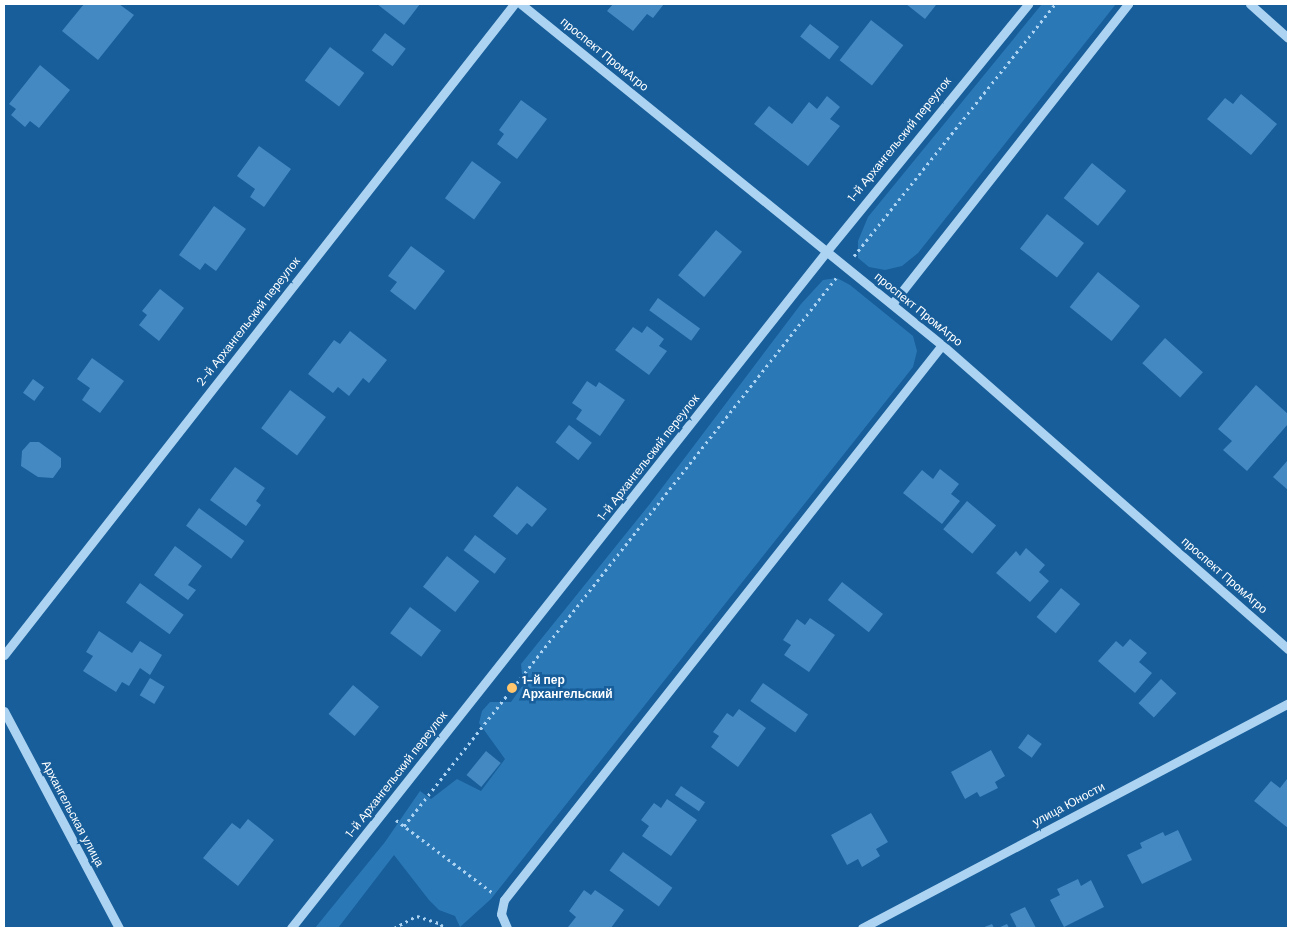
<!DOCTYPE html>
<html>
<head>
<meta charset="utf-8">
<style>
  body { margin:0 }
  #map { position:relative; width:1292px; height:932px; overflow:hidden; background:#175e9a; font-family:"DM Sans",sans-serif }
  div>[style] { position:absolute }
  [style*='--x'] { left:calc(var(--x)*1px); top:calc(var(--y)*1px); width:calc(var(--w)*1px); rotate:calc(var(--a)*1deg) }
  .green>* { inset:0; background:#2b78b7 }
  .building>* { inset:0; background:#4489c2; transform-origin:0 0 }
  .path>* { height:3px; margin-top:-1.5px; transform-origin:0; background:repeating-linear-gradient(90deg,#acd3f2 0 2.5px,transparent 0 6.5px) }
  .minor>* { height:9px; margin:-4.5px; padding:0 4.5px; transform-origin:4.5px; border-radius:4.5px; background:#acd3f2 }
  .dots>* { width:14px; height:14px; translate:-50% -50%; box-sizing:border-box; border:2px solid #175e9a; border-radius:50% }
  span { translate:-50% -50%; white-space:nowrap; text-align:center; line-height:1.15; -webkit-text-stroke:5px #175e9a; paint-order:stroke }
  .street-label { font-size:12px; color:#fff }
  .poi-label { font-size:12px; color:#fff; font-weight:700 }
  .left { translate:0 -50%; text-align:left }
  .frame { position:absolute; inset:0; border:5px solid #fff; pointer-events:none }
</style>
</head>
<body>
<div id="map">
  <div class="green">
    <i style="clip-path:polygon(1042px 4px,1116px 4px,918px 253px,902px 266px,885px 270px,869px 267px,858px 258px,858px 241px,868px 217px)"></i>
    <i style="clip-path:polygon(837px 278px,850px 285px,913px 336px,917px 351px,913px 367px,491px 899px,460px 927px,455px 916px,439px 910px,429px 900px,394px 855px,338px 928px,315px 928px,385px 842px,420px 791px,431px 799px,457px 779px,481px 791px,505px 759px,479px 723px,482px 711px,490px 702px,511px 702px,523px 685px,521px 664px,649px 505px,801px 304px,823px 280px)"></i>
  </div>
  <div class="building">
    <i style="clip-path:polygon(84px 4px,119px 4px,134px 15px,98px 60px,62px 31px)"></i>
    <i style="clip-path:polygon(377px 4px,420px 4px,404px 25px)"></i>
    <i style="clip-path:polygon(613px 4px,664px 4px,653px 18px,647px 14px,633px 31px,607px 11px)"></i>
    <i style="clip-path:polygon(906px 4px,934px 4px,936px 5px,925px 19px)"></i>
    <i style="left:871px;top:20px;width:41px;height:51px;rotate:38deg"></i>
    <i style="left:810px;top:24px;width:37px;height:16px;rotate:38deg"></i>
    <i style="left:385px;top:33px;width:26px;height:22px;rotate:37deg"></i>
    <i style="left:330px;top:47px;width:43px;height:42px;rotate:37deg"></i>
    <i style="clip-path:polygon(40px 65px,70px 90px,39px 128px,30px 121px,25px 127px,11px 115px,16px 109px,9px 104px)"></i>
    <i style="clip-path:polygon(1241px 94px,1277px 124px,1251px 155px,1207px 119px,1225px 98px,1233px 104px)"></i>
    <i style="clip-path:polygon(827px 96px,840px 107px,830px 119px,840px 126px,808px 166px,754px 124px,769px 106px,792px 124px,809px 102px,817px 109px)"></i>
    <i style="clip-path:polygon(521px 100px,547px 119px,517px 159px,497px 144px,504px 134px,499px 130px)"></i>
    <i style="clip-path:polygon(259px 146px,291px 169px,264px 207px,250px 197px,255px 189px,237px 176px)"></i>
    <i style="left:472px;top:161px;width:36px;height:46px;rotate:36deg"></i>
    <i style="left:1092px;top:163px;width:44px;height:45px;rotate:39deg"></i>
    <i style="clip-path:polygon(214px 206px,246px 229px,216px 271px,205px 263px,200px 270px,179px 255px)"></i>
    <i style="left:1047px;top:214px;width:47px;height:44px;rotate:38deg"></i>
    <i style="left:716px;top:230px;width:34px;height:59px;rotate:40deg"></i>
    <i style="clip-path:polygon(411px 246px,445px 271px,415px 310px,390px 291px,397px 282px,388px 276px)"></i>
    <i style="left:1098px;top:272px;width:54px;height:45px;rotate:39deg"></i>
    <i style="clip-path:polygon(160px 289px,184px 308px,159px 341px,139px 325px,147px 315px,142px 311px)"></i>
    <i style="left:658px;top:298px;width:52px;height:15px;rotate:36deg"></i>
    <i style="clip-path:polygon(647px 326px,664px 339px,659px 346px,667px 351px,649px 375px,615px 350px,633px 327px,642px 333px)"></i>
    <i style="clip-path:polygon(350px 331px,387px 360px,369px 383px,363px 378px,349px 396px,338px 387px,333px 393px,308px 374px,334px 340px,340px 344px)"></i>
    <i style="left:1165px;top:338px;width:51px;height:34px;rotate:42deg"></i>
    <i style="clip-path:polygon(92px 358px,124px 381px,100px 413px,82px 400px,90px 388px,77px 379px)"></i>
    <i style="left:33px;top:379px;width:14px;height:17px;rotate:36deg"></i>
    <i style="clip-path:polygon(587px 381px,596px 387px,599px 382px,625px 400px,600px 436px,576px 419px,582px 410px,572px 403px)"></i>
    <i style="clip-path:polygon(1256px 385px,1288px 414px,1288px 424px,1247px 471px,1223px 450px,1232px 441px,1218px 429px)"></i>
    <i style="left:290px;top:390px;width:45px;height:48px;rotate:37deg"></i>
    <i style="left:569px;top:425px;width:29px;height:22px;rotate:38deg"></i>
    <i style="clip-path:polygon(30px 442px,39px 442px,61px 458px,61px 467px,53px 478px,38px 477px,21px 466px,22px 451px)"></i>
    <i style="clip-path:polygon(1288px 460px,1288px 490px,1273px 477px)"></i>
    <i style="clip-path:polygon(235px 467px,265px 488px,256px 501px,261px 505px,246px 526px,210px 500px)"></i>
    <i style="clip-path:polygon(940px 469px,959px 484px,951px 494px,960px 501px,942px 524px,903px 493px,922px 470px,933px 479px)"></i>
    <i style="clip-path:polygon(517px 486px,547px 509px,532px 527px,527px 523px,517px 535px,493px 516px)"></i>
    <i style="left:967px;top:501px;width:38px;height:37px;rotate:40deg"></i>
    <i style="left:199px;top:508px;width:56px;height:22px;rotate:36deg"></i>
    <i style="left:475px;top:535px;width:39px;height:19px;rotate:37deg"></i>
    <i style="clip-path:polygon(175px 546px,202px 566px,188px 585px,196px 590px,188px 600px,154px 575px)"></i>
    <i style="clip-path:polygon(1026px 548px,1045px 565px,1039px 572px,1049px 581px,1030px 602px,996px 573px,1016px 551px,1020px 556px)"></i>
    <i style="left:447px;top:556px;width:41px;height:39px;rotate:38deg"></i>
    <i style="left:842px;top:582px;width:52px;height:23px;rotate:38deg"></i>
    <i style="left:140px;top:583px;width:54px;height:24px;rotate:36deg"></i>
    <i style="left:1061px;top:588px;width:25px;height:38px;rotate:40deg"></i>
    <i style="left:410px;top:607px;width:39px;height:33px;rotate:37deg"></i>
    <i style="clip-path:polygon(810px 618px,835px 635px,809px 672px,784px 655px,791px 645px,783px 640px,797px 619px,805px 625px)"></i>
    <i style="clip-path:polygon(99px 631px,132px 653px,140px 641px,162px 655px,150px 675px,140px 668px,129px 686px,122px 682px,116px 692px,83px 671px,93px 656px,86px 652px)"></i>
    <i style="clip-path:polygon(1130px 639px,1147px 653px,1139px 662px,1152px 673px,1135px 693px,1098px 661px,1116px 641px,1123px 647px)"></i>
    <i style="left:150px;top:678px;width:17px;height:20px;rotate:31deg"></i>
    <i style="left:1161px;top:679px;width:21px;height:33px;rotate:43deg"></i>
    <i style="left:763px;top:683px;width:55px;height:22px;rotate:35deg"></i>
    <i style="left:353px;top:685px;width:34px;height:38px;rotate:40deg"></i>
    <i style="clip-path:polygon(739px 709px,766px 728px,738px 767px,711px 747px,719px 736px,713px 732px,727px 713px,733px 717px)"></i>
    <i style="left:1028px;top:734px;width:17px;height:17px;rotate:36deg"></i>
    <i style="clip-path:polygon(991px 750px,1005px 776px,995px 782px,998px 788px,980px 797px,977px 792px,965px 799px,951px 772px)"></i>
    <i style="left:486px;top:751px;width:19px;height:31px;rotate:39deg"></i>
    <i style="clip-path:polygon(1287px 779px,1288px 780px,1288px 828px,1254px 801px,1271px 781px,1280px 788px)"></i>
    <i style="left:681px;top:786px;width:29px;height:11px;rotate:34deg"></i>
    <i style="clip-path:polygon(667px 799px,697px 820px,671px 856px,642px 836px,649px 826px,641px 820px,654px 803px,661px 808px)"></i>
    <i style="clip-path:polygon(871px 813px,888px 842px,876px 849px,880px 856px,862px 867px,858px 859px,847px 865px,831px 835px)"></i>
    <i style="clip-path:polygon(248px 819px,274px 840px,238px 886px,203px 858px,232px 823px,240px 829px)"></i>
    <i style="clip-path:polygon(1178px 830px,1192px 860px,1142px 884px,1127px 855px,1142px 848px,1140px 843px,1163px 832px,1165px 836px)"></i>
    <i style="left:623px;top:852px;width:61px;height:23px;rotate:36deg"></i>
    <i style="clip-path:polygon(1078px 879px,1081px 886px,1091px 880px,1104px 907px,1064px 927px,1050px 900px,1060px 895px,1057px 889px)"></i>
    <i style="clip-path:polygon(584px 890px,591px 895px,595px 890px,624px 910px,611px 928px,568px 927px,576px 917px,569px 911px)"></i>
    <i style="clip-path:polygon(1025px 907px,1036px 928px,1017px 928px,1010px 914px)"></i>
    <i style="clip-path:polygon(992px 924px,994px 928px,982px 928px)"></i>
    <i style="clip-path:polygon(1007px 924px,1009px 928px,998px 928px)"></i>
  </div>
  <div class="path">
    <i style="--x:854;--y:256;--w:322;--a:-51.4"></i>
    <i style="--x:396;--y:820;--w:121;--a:37"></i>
    <i style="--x:404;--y:826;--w:698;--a:-51.75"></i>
    <i style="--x:394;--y:928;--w:26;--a:-28"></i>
    <i style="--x:417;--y:916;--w:25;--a:18"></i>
    <i style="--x:441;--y:924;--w:4;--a:63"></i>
  </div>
  <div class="minor">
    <i style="--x:521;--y:4;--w:542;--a:39.01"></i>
    <i style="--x:942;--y:345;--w:461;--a:41.3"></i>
    <i style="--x:1250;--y:4;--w:51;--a:41.8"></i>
    <i style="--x:892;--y:304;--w:382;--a:-51.8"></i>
    <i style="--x:4;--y:655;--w:827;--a:-51.92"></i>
    <i style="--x:4;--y:711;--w:246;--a:62.1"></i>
    <i style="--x:291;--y:928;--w:862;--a:-51.64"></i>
    <i style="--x:826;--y:252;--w:320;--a:-50.8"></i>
    <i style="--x:507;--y:928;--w:15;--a:-113"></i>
    <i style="--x:501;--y:914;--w:14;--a:-78"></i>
    <i style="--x:504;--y:900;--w:707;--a:-51.72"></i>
    <i style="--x:862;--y:928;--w:482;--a:-27.8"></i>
  </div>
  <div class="dots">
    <i style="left:512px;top:688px;background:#ffc66d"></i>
  </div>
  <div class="street-label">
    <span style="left:604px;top:55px;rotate:39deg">проспект ПромАгро</span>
    <span style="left:900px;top:140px;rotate:-51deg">1-й Архангельский переулок</span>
    <span style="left:918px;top:310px;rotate:39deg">проспект ПромАгро</span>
    <span style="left:249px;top:322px;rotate:-52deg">2-й Архангельский переулок</span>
    <span style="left:649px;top:458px;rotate:-52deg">1-й Архангельский переулок</span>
    <span style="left:1224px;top:576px;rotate:41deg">проспект ПромАгро</span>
    <span style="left:397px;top:775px;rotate:-52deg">1-й Архангельский переулок</span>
    <span style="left:1069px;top:805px;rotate:-28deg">улица Юности</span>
    <span style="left:72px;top:814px;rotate:62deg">Архангельская улица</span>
  </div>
  <div class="poi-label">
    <span class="left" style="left:522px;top:688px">1-й пер<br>Архангельский</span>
  </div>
  <div class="frame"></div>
</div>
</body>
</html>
